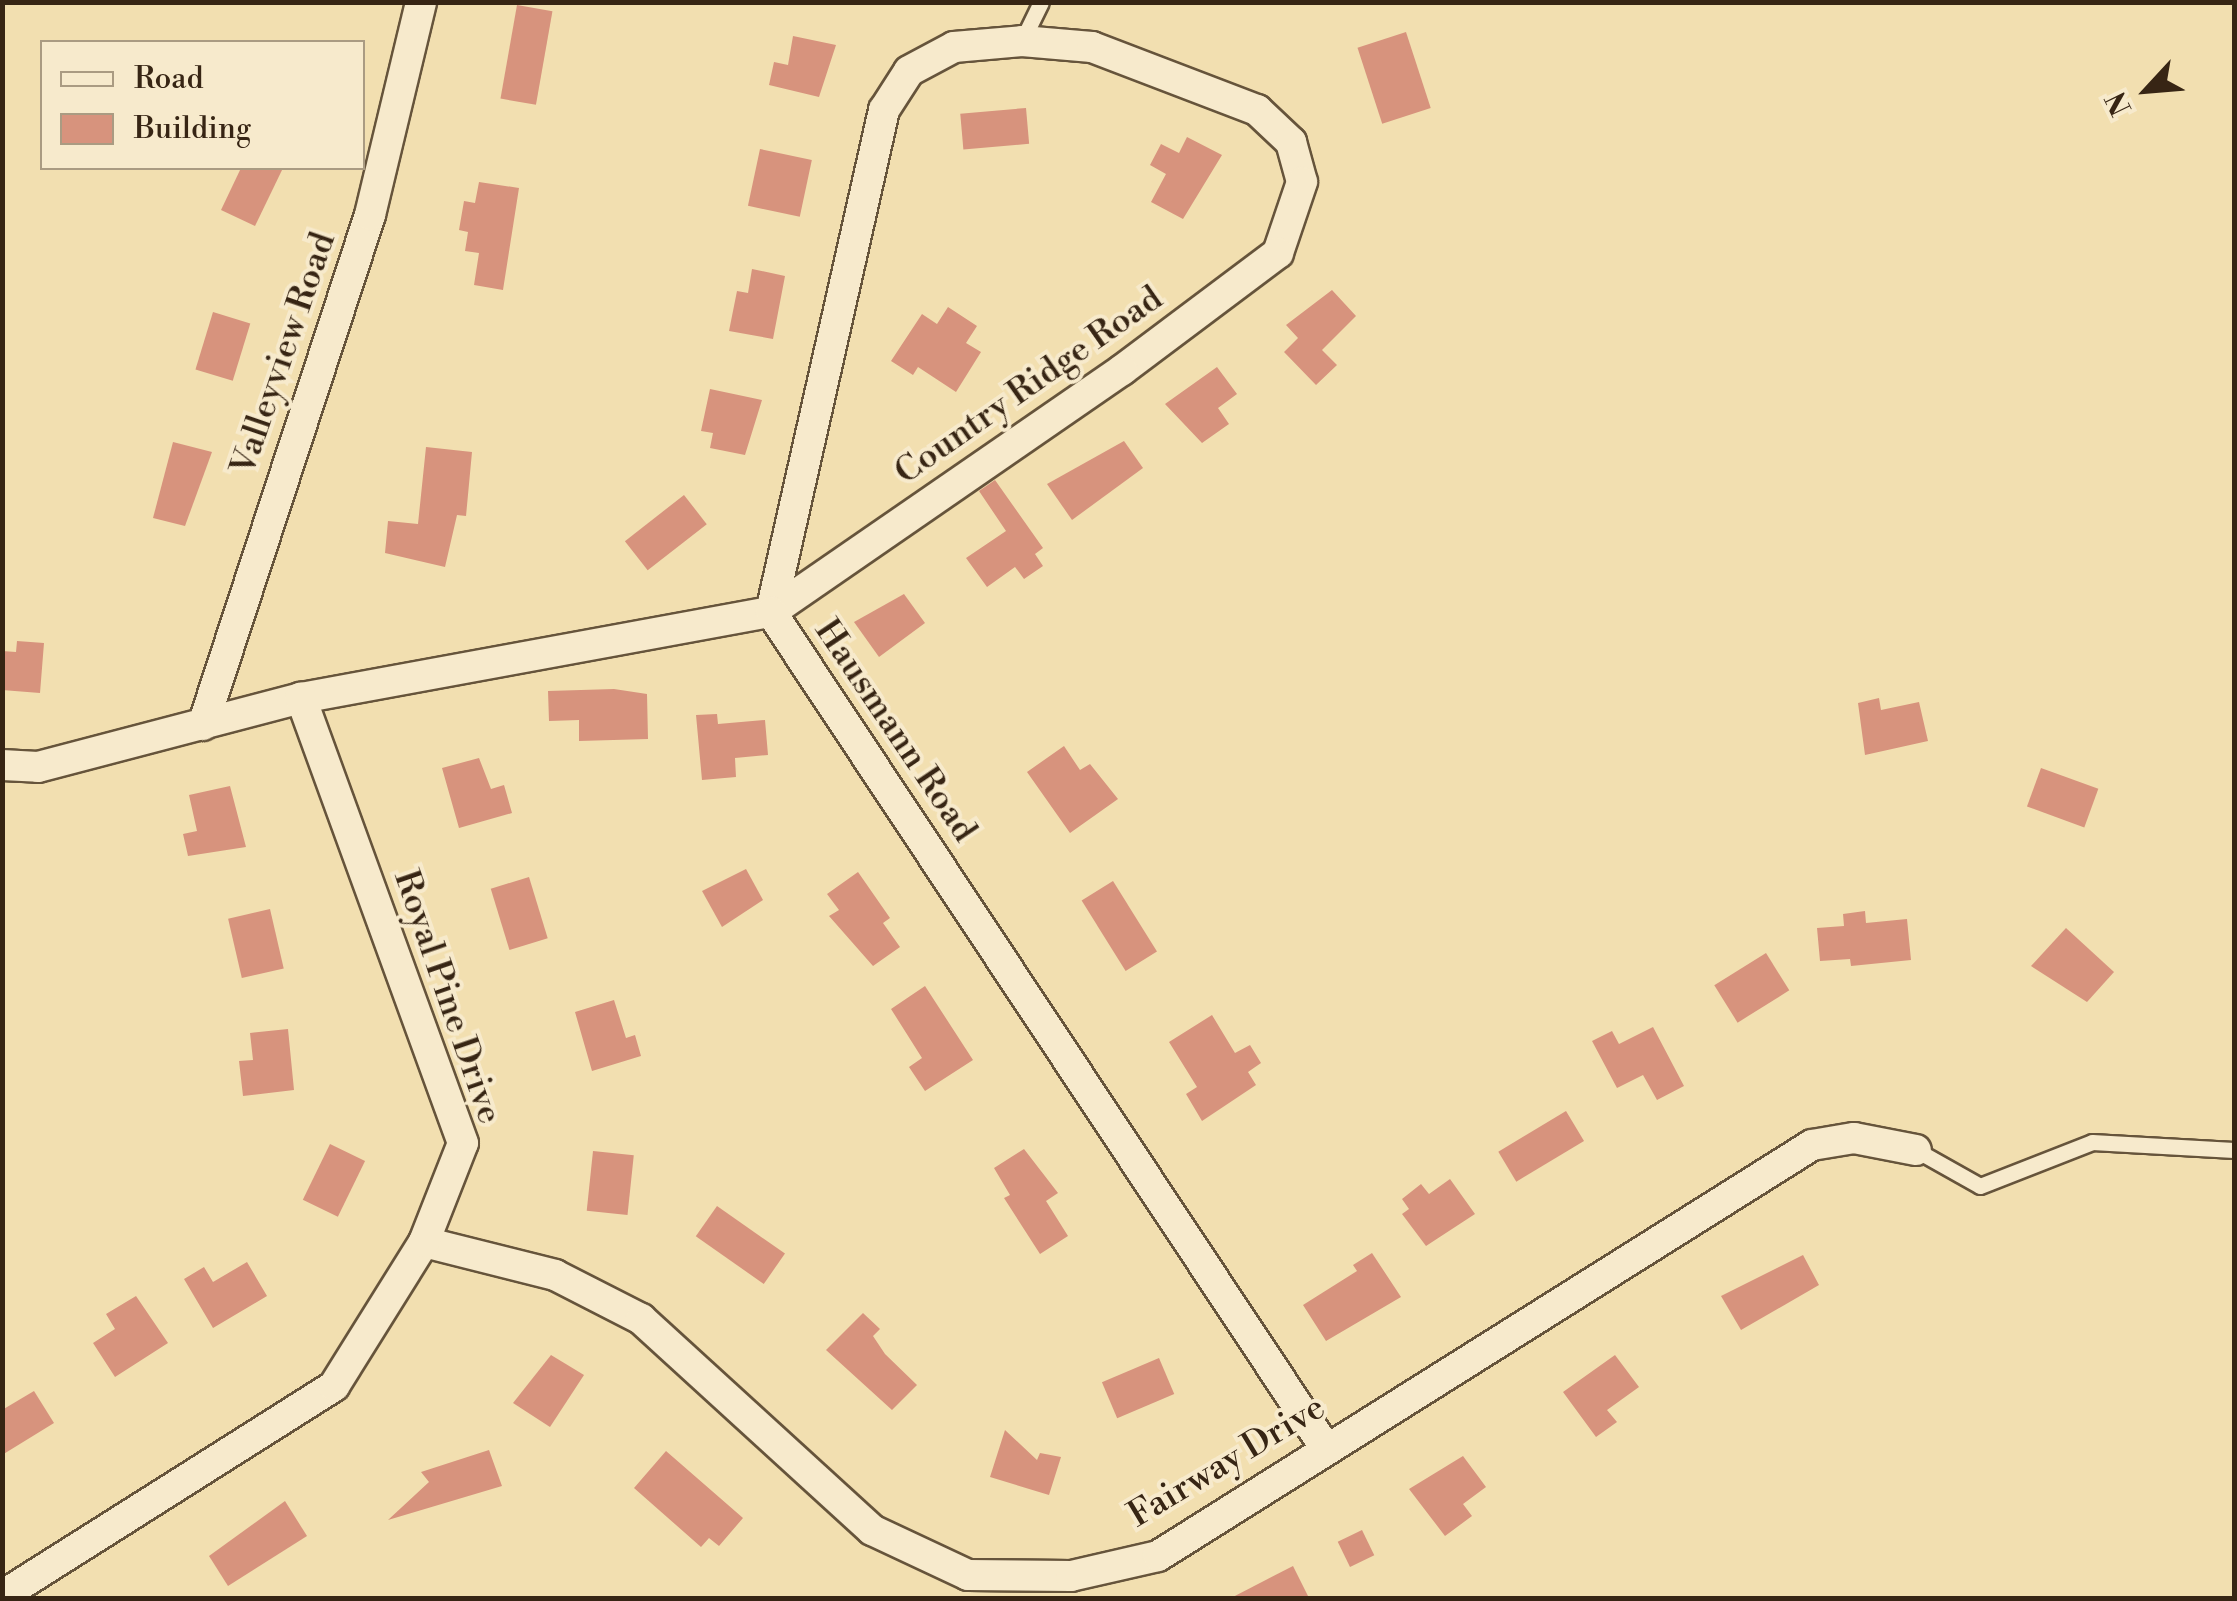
<!DOCTYPE html>
<html>
<head>
<meta charset="utf-8">
<style>
  body { margin:0 }
  #map { position:relative; width:2237px; height:1601px; overflow:hidden; background:#f2dfb0; font-family:"Libre Bodoni",serif }
  div>[style] { position:absolute }
  [style*='--x'] { left:calc(var(--x)*1px); top:calc(var(--y)*1px); width:calc(var(--w)*1px); rotate:calc(var(--a)*1deg) }
  .building>* { inset:0; background:#d7937d; transform-origin:0 0 }
  .roads { filter:drop-shadow(2px 0 #66543b) drop-shadow(-2px 0 #66543b) drop-shadow(0 2px #66543b) drop-shadow(0 -2px #66543b) }
  .lane>* { height:15px; margin:-7.5px; padding:0 7.5px; transform-origin:7.5px; border-radius:7.5px; background:#f7eacc }
  .street>* { height:30px; margin:-15px; padding:0 15px; transform-origin:15px; border-radius:15px; background:#f7eacc }
  span { translate:-50% -50%; white-space:nowrap; text-align:center; line-height:1.15; -webkit-text-stroke:8px #f7eacc; paint-order:stroke }
  .street-label { font-size:35px; color:#372514 }
  .frame { position:absolute; inset:0; border:5px solid #372514; pointer-events:none }
  .legend { position:absolute; left:40px; top:40px; width:325px; height:130px; box-sizing:border-box; background:#f7eacc; border:2px solid #aa9b82; margin:0; padding:12px 18px; list-style:none; font-size:30px; color:#372514 }
  .legend li { display:flex; align-items:center; gap:20px; height:50px }
  .legend b { width:50px; border:2px solid #aa9b82 }
  .north { position:absolute; left:2097px; top:40px; width:100px; height:100px; -webkit-text-stroke:8px #f7eacc; paint-order:stroke; rotate:244deg; font-size:28px; font-weight:700; line-height:40px; text-align:center; color:#372514 }
  .north::after { content:''; display:block; margin:auto; width:35px; height:45px; background:#372514; clip-path:polygon(50% 0,100% 100%,50% 72%,0 100%) }
</style>
</head>
<body>
<div id="map">
  <div class="building">
    <i style="left:517px;top:5px;width:36px;height:95px;rotate:10deg"></i>
    <i style="left:1406px;top:32px;width:80px;height:51px;rotate:72deg"></i>
    <i style="clip-path:polygon(793px 36px,836px 45px,819px 97px,769px 85px,774px 62px,788px 65px)"></i>
    <i style="left:1026px;top:108px;width:36px;height:66px;rotate:85deg"></i>
    <i style="clip-path:polygon(1187px 137px,1222px 155px,1183px 219px,1151px 202px,1166px 174px,1150px 165px,1161px 144px,1179px 153px)"></i>
    <i style="left:760px;top:149px;width:53px;height:58px;rotate:12deg"></i>
    <i style="clip-path:polygon(241px 168px,283px 168px,255px 226px,221px 210px)"></i>
    <i style="clip-path:polygon(479px 182px,519px 188px,503px 290px,474px 285px,479px 253px,465px 251px,468px 232px,459px 230px,464px 201px,475px 203px)"></i>
    <i style="clip-path:polygon(752px 269px,785px 276px,773px 339px,729px 331px,737px 291px,748px 293px)"></i>
    <i style="clip-path:polygon(1332px 290px,1356px 316px,1322px 350px,1337px 365px,1316px 385px,1284px 352px,1298px 338px,1286px 325px)"></i>
    <i style="clip-path:polygon(948px 307px,977px 326px,966px 343px,981px 352px,956px 392px,918px 367px,913px 375px,891px 361px,922px 314px,937px 324px)"></i>
    <i style="left:213px;top:312px;width:39px;height:60px;rotate:17deg"></i>
    <i style="clip-path:polygon(1217px 367px,1237px 394px,1218px 408px,1229px 424px,1202px 443px,1165px 404px)"></i>
    <i style="clip-path:polygon(710px 389px,762px 400px,745px 455px,710px 448px,713px 433px,701px 431px)"></i>
    <i style="clip-path:polygon(1124px 441px,1143px 468px,1072px 520px,1047px 484px)"></i>
    <i style="clip-path:polygon(173px 442px,212px 452px,185px 526px,153px 518px)"></i>
    <i style="clip-path:polygon(426px 447px,472px 452px,466px 516px,457px 515px,445px 567px,385px 553px,388px 521px,418px 524px)"></i>
    <i style="clip-path:polygon(995px 480px,1043px 548px,1035px 554px,1043px 566px,1024px 579px,1015px 567px,987px 587px,966px 558px,1006px 531px,979px 491px)"></i>
    <i style="left:684px;top:495px;width:37px;height:75px;rotate:52deg"></i>
    <i style="clip-path:polygon(904px 594px,925px 623px,879px 657px,854px 622px)"></i>
    <i style="clip-path:polygon(17px 641px,44px 643px,40px 693px,2px 690px,2px 651px,16px 652px)"></i>
    <i style="clip-path:polygon(614px 689px,647px 694px,648px 739px,579px 741px,579px 720px,549px 721px,548px 691px)"></i>
    <i style="clip-path:polygon(1879px 698px,1881px 710px,1919px 702px,1928px 741px,1865px 755px,1858px 703px)"></i>
    <i style="clip-path:polygon(717px 714px,718px 724px,765px 720px,768px 755px,735px 758px,736px 777px,702px 780px,696px 715px)"></i>
    <i style="clip-path:polygon(1064px 746px,1080px 770px,1090px 764px,1118px 799px,1070px 833px,1027px 772px)"></i>
    <i style="clip-path:polygon(479px 758px,491px 789px,504px 785px,512px 813px,459px 828px,442px 768px)"></i>
    <i style="left:2041px;top:768px;width:61px;height:41px;rotate:20deg"></i>
    <i style="clip-path:polygon(230px 786px,246px 847px,188px 856px,183px 834px,197px 831px,189px 795px)"></i>
    <i style="clip-path:polygon(746px 869px,763px 900px,722px 927px,702px 891px)"></i>
    <i style="clip-path:polygon(858px 872px,890px 918px,883px 923px,900px 947px,873px 966px,829px 916px,839px 910px,827px 894px)"></i>
    <i style="left:529px;top:877px;width:64px;height:40px;rotate:73deg"></i>
    <i style="left:1113px;top:881px;width:83px;height:37px;rotate:58deg"></i>
    <i style="left:270px;top:909px;width:61px;height:43px;rotate:77deg"></i>
    <i style="clip-path:polygon(1865px 911px,1866px 923px,1907px 919px,1911px 960px,1851px 966px,1850px 959px,1820px 961px,1817px 928px,1844px 926px,1843px 914px)"></i>
    <i style="clip-path:polygon(2066px 928px,2114px 972px,2087px 1002px,2031px 966px)"></i>
    <i style="left:1766px;top:953px;width:44px;height:61px;rotate:58deg"></i>
    <i style="clip-path:polygon(925px 986px,973px 1060px,925px 1091px,909px 1067px,922px 1058px,891px 1009px)"></i>
    <i style="clip-path:polygon(614px 1000px,626px 1038px,635px 1035px,641px 1056px,592px 1071px,575px 1012px)"></i>
    <i style="clip-path:polygon(1212px 1015px,1235px 1053px,1250px 1045px,1261px 1063px,1248px 1072px,1256px 1085px,1202px 1121px,1186px 1094px,1197px 1087px,1169px 1042px)"></i>
    <i style="clip-path:polygon(1653px 1027px,1684px 1086px,1657px 1100px,1643px 1075px,1617px 1088px,1592px 1041px,1612px 1031px,1619px 1044px)"></i>
    <i style="clip-path:polygon(288px 1029px,294px 1090px,243px 1096px,239px 1061px,253px 1060px,250px 1033px)"></i>
    <i style="left:1566px;top:1111px;width:35px;height:79px;rotate:59deg"></i>
    <i style="left:330px;top:1144px;width:39px;height:62px;rotate:26deg"></i>
    <i style="clip-path:polygon(1024px 1149px,1058px 1193px,1046px 1201px,1068px 1236px,1040px 1254px,1004px 1198px,1010px 1195px,994px 1168px)"></i>
    <i style="left:593px;top:1151px;width:41px;height:60px;rotate:6deg"></i>
    <i style="clip-path:polygon(1450px 1179px,1475px 1214px,1426px 1246px,1402px 1214px,1409px 1209px,1402px 1199px,1421px 1184px,1429px 1194px)"></i>
    <i style="left:717px;top:1206px;width:83px;height:37px;rotate:35deg"></i>
    <i style="clip-path:polygon(1372px 1253px,1401px 1297px,1326px 1341px,1303px 1305px,1357px 1271px,1353px 1265px)"></i>
    <i style="clip-path:polygon(1803px 1255px,1819px 1285px,1741px 1330px,1721px 1296px)"></i>
    <i style="clip-path:polygon(247px 1262px,267px 1296px,213px 1328px,184px 1279px,204px 1267px,213px 1282px)"></i>
    <i style="clip-path:polygon(136px 1296px,168px 1343px,115px 1377px,93px 1343px,115px 1329px,106px 1314px)"></i>
    <i style="clip-path:polygon(863px 1313px,880px 1329px,873px 1336px,885px 1354px,917px 1385px,892px 1410px,826px 1350px)"></i>
    <i style="clip-path:polygon(551px 1355px,584px 1375px,550px 1427px,513px 1403px)"></i>
    <i style="clip-path:polygon(1615px 1355px,1639px 1387px,1607px 1410px,1617px 1422px,1596px 1437px,1563px 1392px)"></i>
    <i style="left:1159px;top:1358px;width:39px;height:62px;rotate:67deg"></i>
    <i style="clip-path:polygon(34px 1391px,54px 1423px,2px 1455px,2px 1410px)"></i>
    <i style="clip-path:polygon(1005px 1430px,1037px 1460px,1040px 1453px,1061px 1457px,1049px 1495px,990px 1477px)"></i>
    <i style="clip-path:polygon(489px 1450px,502px 1486px,388px 1520px,429px 1482px,421px 1472px)"></i>
    <i style="clip-path:polygon(666px 1451px,743px 1518px,719px 1546px,709px 1538px,701px 1547px,634px 1488px)"></i>
    <i style="clip-path:polygon(1463px 1456px,1486px 1487px,1463px 1504px,1472px 1516px,1445px 1536px,1409px 1489px)"></i>
    <i style="clip-path:polygon(285px 1501px,307px 1536px,228px 1586px,209px 1556px)"></i>
    <i style="left:1362px;top:1530px;width:28px;height:27px;rotate:64deg"></i>
    <i style="clip-path:polygon(1293px 1566px,1309px 1598px,1231px 1598px)"></i>
  </div>
  <div class="roads">
    <div class="lane">
      <i style="--x:1022;--y:41;--w:43;--a:-64"></i>
      <i style="--x:1916;--y:1150;--w:73;--a:29.4"></i>
      <i style="--x:1980;--y:1186;--w:120;--a:-21.4"></i>
      <i style="--x:2092;--y:1142;--w:142;--a:3.2"></i>
    </div>
    <div class="street">
      <i style="--x:1022;--y:41;--w:70;--a:4.9"></i>
      <i style="--x:1092;--y:47;--w:177;--a:20.9"></i>
      <i style="--x:1257;--y:110;--w:47;--a:43.3"></i>
      <i style="--x:1291;--y:142;--w:41;--a:74.6"></i>
      <i style="--x:1302;--y:182;--w:75;--a:108.7"></i>
      <i style="--x:1278;--y:253;--w:195;--a:143.1"></i>
      <i style="--x:1122;--y:370;--w:426;--a:145.4"></i>
      <i style="--x:771;--y:612;--w:515;--a:-77.31"></i>
      <i style="--x:884;--y:110;--w:46;--a:-57.3"></i>
      <i style="--x:909;--y:71;--w:51;--a:-28.1"></i>
      <i style="--x:954;--y:47;--w:68;--a:-5"></i>
      <i style="--x:203;--y:725;--w:537;--a:-71.87"></i>
      <i style="--x:370;--y:215;--w:219;--a:-76.5"></i>
      <i style="--x:2;--y:765;--w:36;--a:3"></i>
      <i style="--x:38;--y:767;--w:272;--a:-14.7"></i>
      <i style="--x:301;--y:698;--w:478;--a:-10.4"></i>
      <i style="--x:771;--y:612;--w:1002;--a:56.44"></i>
      <i style="--x:424;--y:1242;--w:135;--a:14.1"></i>
      <i style="--x:555;--y:1275;--w:97;--a:27.1"></i>
      <i style="--x:641;--y:1319;--w:313;--a:42.4"></i>
      <i style="--x:872;--y:1530;--w:106;--a:25.1"></i>
      <i style="--x:968;--y:1575;--w:103;--a:0.6"></i>
      <i style="--x:1071;--y:1576;--w:89;--a:-12.9"></i>
      <i style="--x:1158;--y:1556;--w:772;--a:-32.15"></i>
      <i style="--x:1812;--y:1145;--w:43;--a:-9.5"></i>
      <i style="--x:1854;--y:1138;--w:63;--a:11"></i>
      <i style="--x:2;--y:1596;--w:393;--a:-32.3"></i>
      <i style="--x:334;--y:1386;--w:170;--a:-58"></i>
      <i style="--x:424;--y:1242;--w:106;--a:-68.5"></i>
      <i style="--x:463;--y:1143;--w:474;--a:-110"></i>
    </div>
  </div>
  <div class="street-label">
    <span style="left:284px;top:354px;rotate:-71deg">Valleyview Road</span>
    <span style="left:1029px;top:386px;rotate:-35deg">Country Ridge Road</span>
    <span style="left:895px;top:731px;rotate:56deg">Hausmann Road</span>
    <span style="left:447px;top:997px;rotate:71deg">Royal Pine Drive</span>
    <span style="left:1227px;top:1462px;rotate:-31deg">Fairway Drive</span>
  </div>
  <div class="frame"></div>
  <ul class="legend">
  <li><b style="height:12px;background:#f7eacc"></b>Road</li>
  <li><b style="height:28px;background:#d7937d"></b>Building</li>
  </ul>
  <div class="north">N</div>
</div>
</body>
</html>
